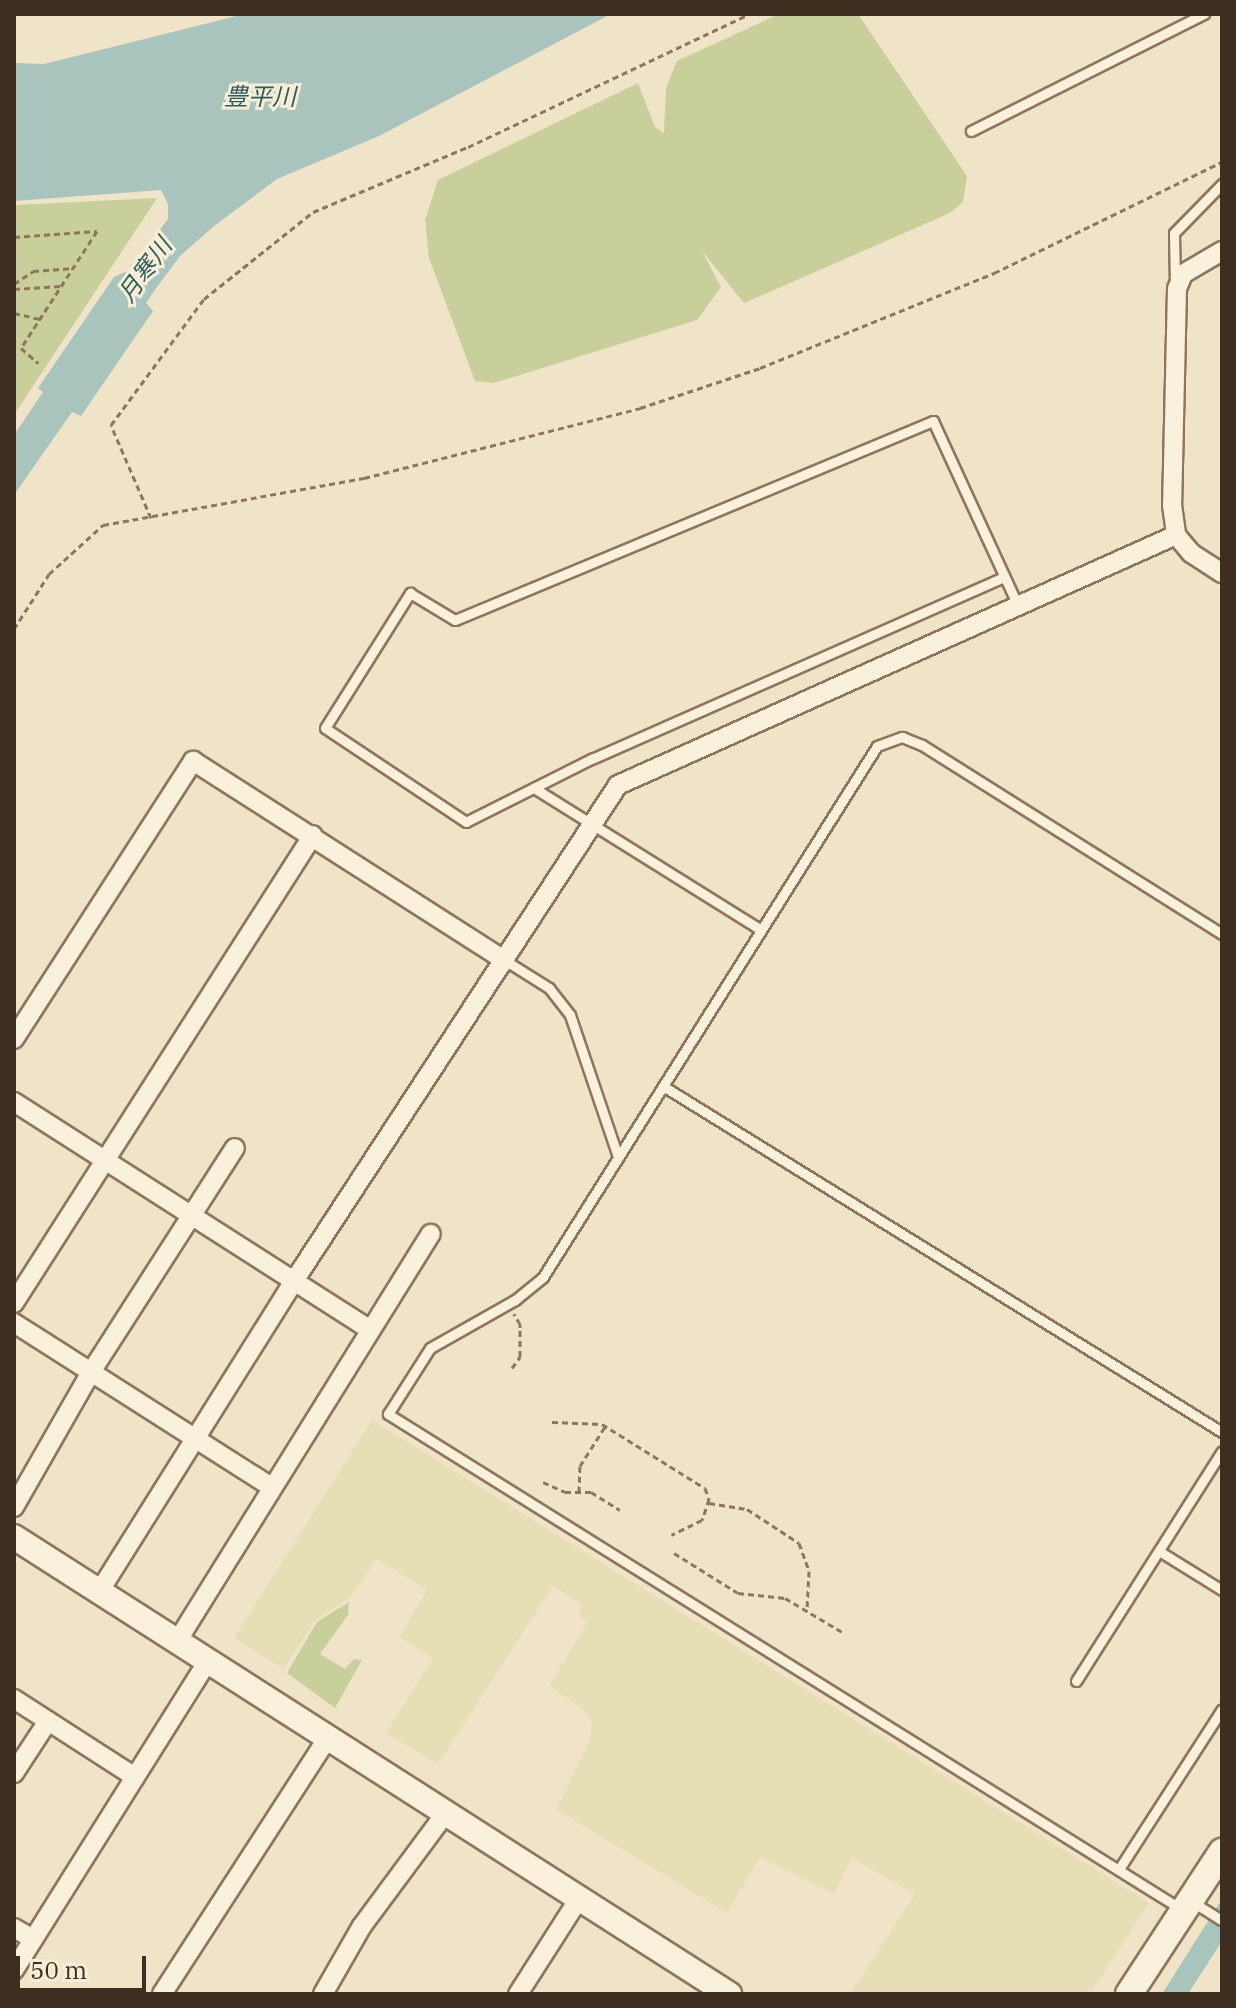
<!DOCTYPE html>
<html>
<head>
<meta charset="utf-8">
<style>
  body { margin:0 }
  #map { position:relative; width:1236px; height:2008px; overflow:hidden; background:#f0e4c8; font-family:"IBM Plex Serif","Noto Sans JP",serif }
  div>[style] { position:absolute }
  [style*='--x'] { left:calc(var(--x)*1px); top:calc(var(--y)*1px); width:calc(var(--w)*1px); rotate:calc(var(--a)*1deg) }
  .farmland>* { inset:0; background:#e6deb5 }
  .green>* { inset:0; background:#c9cf9b }
  .water>* { inset:0; background:#a9c4bc }
  .path>* { height:3px; margin-top:-1.5px; transform-origin:0; background:repeating-linear-gradient(90deg,#8d765c 0 6px,transparent 0 10px) }
  .roads { filter:drop-shadow(2px 0 #8d765c) drop-shadow(-2px 0 #8d765c) drop-shadow(0 2px #8d765c) drop-shadow(0 -2px #8d765c) }
  .service>* { height:9px; margin:-4.5px; padding:0 4.5px; transform-origin:4.5px; border-radius:4.5px; background:#faf1dc }
  .minor>* { height:18px; margin:-9px; padding:0 9px; transform-origin:9px; border-radius:9px; background:#faf1dc }
  .tertiary>* { height:24px; margin:-12px; padding:0 12px; transform-origin:12px; border-radius:12px; background:#faf1dc }
  .secondary>* { height:26px; margin:-13px; padding:0 13px; transform-origin:13px; border-radius:13px; background:#faf1dc }
  span { translate:-50% -50%; white-space:nowrap; text-align:center; line-height:1.15; -webkit-text-stroke:6px #f7eed8; paint-order:stroke }
  .water-label { font-size:24px; color:#2f5d5a; font-style:italic }
  .frame { position:absolute; inset:0; border:16px solid #3d2e20; pointer-events:none }
  .scale { position:absolute; left:16px; top:1956px; width:130px; height:36px; box-sizing:border-box; border:4px solid #3d2e20; border-top:0; padding-left:10px; font-size:24px; line-height:28px; white-space:nowrap; color:#3d2e20; -webkit-text-stroke:6px #f7eed8; paint-order:stroke }
</style>
</head>
<body>
<div id="map">
  <div class="farmland">
    <i style="clip-path:polygon(372px 1420px,1149px 1903px,1090px 1994px,850px 1994px,915px 1894px,852px 1858px,834px 1894px,760px 1857px,727px 1913px,556px 1809px,591px 1738px,592px 1722px,583px 1709px,549px 1686px,587px 1623px,578px 1615px,583px 1605px,553px 1586px,438px 1764px,386px 1733px,433px 1658px,399px 1637px,427px 1590px,377px 1559px,351px 1597px,315px 1620px,284px 1669px,234px 1638px)"></i>
  </div>
  <div class="green">
    <i style="clip-path:polygon(779px 14px,858px 14px,967px 176px,963px 202px,950px 213px,744px 303px,702px 251px,721px 287px,697px 320px,494px 383px,475px 381px,429px 258px,425px 220px,438px 180px,638px 83px,655px 127px,664px 133px,666px 88px,677px 61px)"></i>
    <i style="clip-path:polygon(157px 198px,14px 415px,14px 205px)"></i>
    <i style="clip-path:polygon(349px 1602px,348px 1615px,320px 1654px,345px 1669px,354px 1659px,362px 1660px,335px 1708px,287px 1673px,317px 1622px)"></i>
  </div>
  <div class="water">
    <i style="clip-path:polygon(245px 14px,611px 14px,379px 136px,277px 179px,214px 226px,180px 256px,154px 291px,146px 303px,153px 311px,81px 416px,72px 412px,14px 495px,14px 435px,43px 392px,38px 388px,114px 277px,130px 270px,168px 219px,168px 204px,161px 190px,14px 201px,14px 63px,44px 64px)"></i>
    <i style="clip-path:polygon(1222px 1899px,1222px 1941px,1188px 1994px,1162px 1994px)"></i>
  </div>
  <div class="path">
    <i style="--x:14;--y:237;--w:83;--a:-4.1"></i>
    <i style="--x:97;--y:231;--w:140;--a:123"></i>
    <i style="--x:21;--y:348;--w:23;--a:41"></i>
    <i style="--x:14;--y:284;--w:23;--a:-34"></i>
    <i style="--x:33;--y:271;--w:39;--a:-4"></i>
    <i style="--x:14;--y:289;--w:47;--a:-3.7"></i>
    <i style="--x:14;--y:313;--w:26;--a:13"></i>
    <i style="--x:151;--y:518;--w:101;--a:-113.3"></i>
    <i style="--x:111;--y:425;--w:157;--a:-53.6"></i>
    <i style="--x:204;--y:299;--w:139;--a:-38.6"></i>
    <i style="--x:313;--y:212;--w:168;--a:-22.8"></i>
    <i style="--x:468;--y:147;--w:312;--a:-25.3"></i>
    <i style="--x:14;--y:629;--w:65;--a:-57.5"></i>
    <i style="--x:49;--y:574;--w:73;--a:-42.2"></i>
    <i style="--x:103;--y:525;--w:265;--a:-10.2"></i>
    <i style="--x:364;--y:478;--w:285;--a:-14.2"></i>
    <i style="--x:640;--y:408;--w:126;--a:-18.4"></i>
    <i style="--x:760;--y:368;--w:253;--a:-22.1"></i>
    <i style="--x:994;--y:273;--w:254;--a:-26"></i>
    <i style="--x:512;--y:1368;--w:14;--a:-54"></i>
    <i style="--x:520;--y:1357;--w:33;--a:-90"></i>
    <i style="--x:520;--y:1324;--w:12;--a:-121"></i>
    <i style="--x:552;--y:1422;--w:50;--a:2.3"></i>
    <i style="--x:602;--y:1424;--w:121;--a:31.9"></i>
    <i style="--x:705;--y:1488;--w:12;--a:70"></i>
    <i style="--x:709;--y:1499;--w:22;--a:108"></i>
    <i style="--x:702;--y:1520;--w:34;--a:154"></i>
    <i style="--x:543;--y:1482;--w:24;--a:24"></i>
    <i style="--x:565;--y:1492;--w:26;--a:0"></i>
    <i style="--x:591;--y:1492;--w:34;--a:32"></i>
    <i style="--x:579;--y:1492;--w:26;--a:-88"></i>
    <i style="--x:580;--y:1466;--w:49;--a:-57.6"></i>
    <i style="--x:709;--y:1503;--w:38;--a:9"></i>
    <i style="--x:747;--y:1509;--w:62;--a:33.2"></i>
    <i style="--x:799;--y:1543;--w:30;--a:70"></i>
    <i style="--x:809;--y:1571;--w:37;--a:93"></i>
    <i style="--x:674;--y:1553;--w:75;--a:32"></i>
    <i style="--x:738;--y:1593;--w:47;--a:6.1"></i>
    <i style="--x:785;--y:1598;--w:66;--a:30.8"></i>
  </div>
  <div class="roads">
    <div class="service">
      <i style="--x:971;--y:131;--w:261;--a:-26.7"></i>
      <i style="--x:1175;--y:285;--w:52;--a:-91.1"></i>
      <i style="--x:1174;--y:233;--w:69;--a:-45.6"></i>
      <i style="--x:1004;--y:577;--w:449;--a:156.2"></i>
      <i style="--x:593;--y:758;--w:142;--a:153.3"></i>
      <i style="--x:466;--y:822;--w:169;--a:-146.3"></i>
      <i style="--x:325;--y:728;--w:160;--a:-57.8"></i>
      <i style="--x:410;--y:593;--w:52;--a:31"></i>
      <i style="--x:455;--y:620;--w:518;--a:-22.6"></i>
      <i style="--x:933;--y:421;--w:204;--a:65.3"></i>
      <i style="--x:534;--y:788;--w:266;--a:32"></i>
      <i style="--x:506;--y:961;--w:51;--a:32.1"></i>
      <i style="--x:549;--y:988;--w:34;--a:52"></i>
      <i style="--x:570;--y:1015;--w:150;--a:71.3"></i>
      <i style="--x:663;--y:1086;--w:657;--a:31.76"></i>
      <i style="--x:1159;--y:1551;--w:74;--a:31.8"></i>
      <i style="--x:1076;--y:1681;--w:272;--a:-57.6"></i>
      <i style="--x:1119;--y:1869;--w:190;--a:-57.2"></i>
      <i style="--x:1191;--y:1901;--w:36;--a:32"></i>
      <i style="--x:1181;--y:1909;--w:935;--a:-148.03"></i>
      <i style="--x:388;--y:1414;--w:78;--a:-57.5"></i>
      <i style="--x:430;--y:1348;--w:98;--a:-29.5"></i>
      <i style="--x:515;--y:1300;--w:36;--a:-39"></i>
      <i style="--x:543;--y:1277;--w:627;--a:-57.83"></i>
      <i style="--x:877;--y:746;--w:27;--a:-20"></i>
      <i style="--x:902;--y:737;--w:22;--a:22"></i>
      <i style="--x:922;--y:745;--w:355;--a:32.2"></i>
    </div>
    <div class="minor">
      <i style="--x:1222;--y:251;--w:45;--a:149.5"></i>
      <i style="--x:1183;--y:274;--w:16;--a:112"></i>
      <i style="--x:1177;--y:289;--w:216;--a:91.3"></i>
      <i style="--x:1172;--y:505;--w:30;--a:82"></i>
      <i style="--x:1176;--y:535;--w:23;--a:50"></i>
      <i style="--x:1191;--y:553;--w:37;--a:33"></i>
      <i style="--x:14;--y:1039;--w:331;--a:-57.2"></i>
      <i style="--x:193;--y:761;--w:371;--a:32.6"></i>
      <i style="--x:14;--y:1102;--w:423;--a:32.6"></i>
      <i style="--x:14;--y:1303;--w:555;--a:-57.43"></i>
      <i style="--x:14;--y:1323;--w:305;--a:32.5"></i>
      <i style="--x:14;--y:1507;--w:155;--a:-60.3"></i>
      <i style="--x:91;--y:1372;--w:266;--a:-57.3"></i>
      <i style="--x:99;--y:1592;--w:367;--a:-57.9"></i>
      <i style="--x:294;--y:1281;--w:592;--a:-56.85"></i>
      <i style="--x:618;--y:785;--w:611;--a:-24.13"></i>
      <i style="--x:176;--y:1643;--w:482;--a:-58.1"></i>
      <i style="--x:14;--y:1699;--w:144;--a:32.8"></i>
      <i style="--x:14;--y:1773;--w:62;--a:-56.8"></i>
      <i style="--x:14;--y:1928;--w:22;--a:30"></i>
      <i style="--x:14;--y:1970;--w:363;--a:-57.9"></i>
      <i style="--x:162;--y:1994;--w:304;--a:-57.1"></i>
      <i style="--x:323;--y:1994;--w:78;--a:-60.2"></i>
      <i style="--x:362;--y:1926;--w:139;--a:-53.5"></i>
      <i style="--x:518;--y:1994;--w:112;--a:-57.4"></i>
    </div>
    <div class="tertiary">
      <i style="--x:14;--y:1537;--w:849;--a:32.59"></i>
    </div>
    <div class="secondary">
      <i style="--x:1129;--y:1994;--w:170;--a:-56.8"></i>
    </div>
  </div>
  <div class="water-label">
    <span style="left:260px;top:97px">豊平川</span>
    <span style="left:145px;top:270px;rotate:-54deg">月寒川</span>
  </div>
  <div class="frame"></div>
  <div class="scale">50 m</div>
</div>
</body>
</html>
